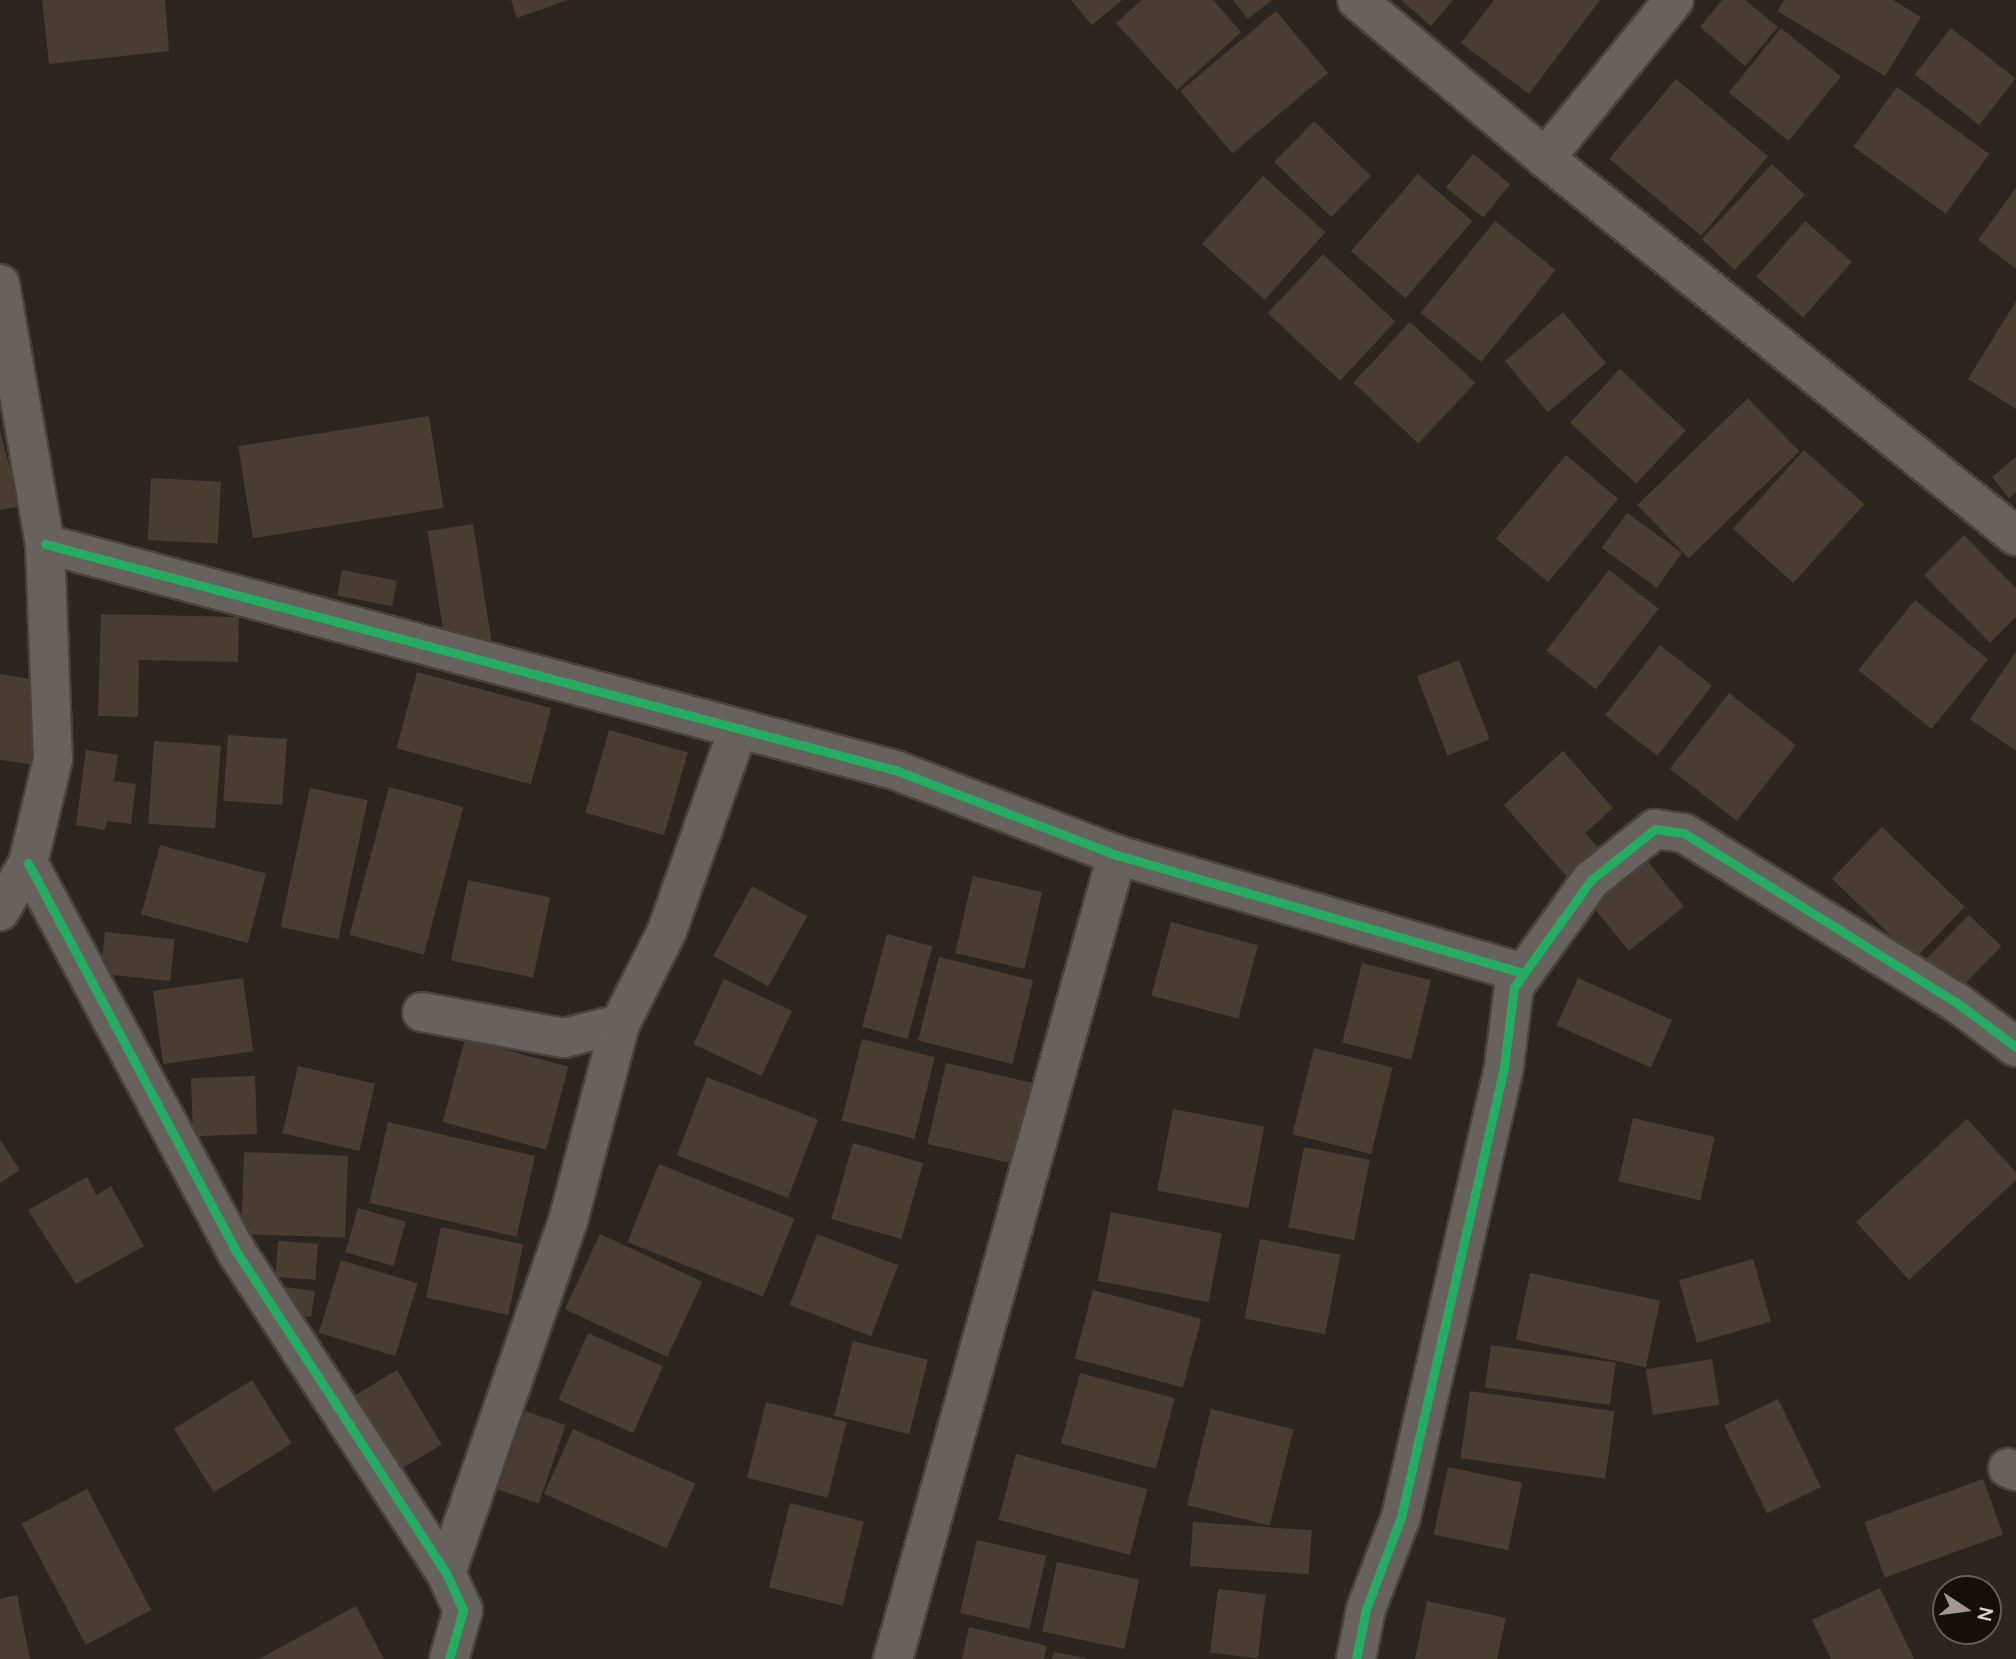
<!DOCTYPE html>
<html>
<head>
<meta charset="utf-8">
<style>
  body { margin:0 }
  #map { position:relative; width:2016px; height:1659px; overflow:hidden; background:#2d2620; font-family:Manrope,sans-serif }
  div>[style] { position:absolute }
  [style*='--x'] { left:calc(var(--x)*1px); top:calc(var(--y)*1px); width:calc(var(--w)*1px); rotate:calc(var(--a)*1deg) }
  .building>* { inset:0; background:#493d32; transform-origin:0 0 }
  .roads { filter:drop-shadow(2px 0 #49423d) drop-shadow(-2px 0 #49423d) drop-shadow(0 2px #49423d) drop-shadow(0 -2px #49423d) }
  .street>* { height:38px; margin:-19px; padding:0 19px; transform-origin:19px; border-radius:19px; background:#68625e }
  .cycleway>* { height:9px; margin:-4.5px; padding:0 4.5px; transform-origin:4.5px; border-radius:4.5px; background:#26ab63 }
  span { translate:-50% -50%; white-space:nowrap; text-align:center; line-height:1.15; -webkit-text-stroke:5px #16100b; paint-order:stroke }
  .north { position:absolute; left:1932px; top:1575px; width:70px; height:70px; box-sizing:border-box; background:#16100b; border:2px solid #665e59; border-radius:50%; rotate:103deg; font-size:19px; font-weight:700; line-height:28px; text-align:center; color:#ded4cd }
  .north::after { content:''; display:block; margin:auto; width:24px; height:32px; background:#a09790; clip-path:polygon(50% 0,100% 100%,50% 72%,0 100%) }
</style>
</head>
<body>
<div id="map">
  <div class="building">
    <i style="clip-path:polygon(42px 0,165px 0,169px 51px,49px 64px)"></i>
    <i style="clip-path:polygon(511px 0,568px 0,517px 18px)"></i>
    <i style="clip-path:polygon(1071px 0,1122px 0,1092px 25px)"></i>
    <i style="clip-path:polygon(1142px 0,1213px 0,1241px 32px,1177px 90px,1116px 23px)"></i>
    <i style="clip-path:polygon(1233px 0,1272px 0,1248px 19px)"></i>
    <i style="clip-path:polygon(1401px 0,1453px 0,1431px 26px)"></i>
    <i style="clip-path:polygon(1494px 0,1600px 0,1529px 94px,1461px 43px)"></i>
    <i style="clip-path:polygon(1722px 0,1745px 0,1778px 27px,1745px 66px,1700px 27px)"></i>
    <i style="clip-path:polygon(1784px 0,1893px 0,1921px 17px,1885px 76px,1777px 11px)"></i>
    <i style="left:1276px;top:11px;width:81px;height:125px;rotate:50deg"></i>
    <i style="left:1781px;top:28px;width:77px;height:83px;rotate:39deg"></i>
    <i style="left:1951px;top:28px;width:82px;height:59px;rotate:38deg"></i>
    <i style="left:1676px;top:79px;width:120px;height:104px;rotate:40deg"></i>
    <i style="left:1897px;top:87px;width:114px;height:74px;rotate:36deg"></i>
    <i style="left:1314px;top:121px;width:79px;height:57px;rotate:44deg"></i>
    <i style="left:1473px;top:154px;width:48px;height:43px;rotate:39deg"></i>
    <i style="left:1772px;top:164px;width:45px;height:103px;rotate:43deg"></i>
    <i style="left:1418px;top:174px;width:72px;height:102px;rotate:41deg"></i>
    <i style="left:1263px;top:176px;width:84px;height:91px;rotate:42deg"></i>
    <i style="clip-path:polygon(2016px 188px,2016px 269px,1978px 240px)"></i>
    <i style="left:1495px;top:221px;width:78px;height:118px;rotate:39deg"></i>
    <i style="left:1805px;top:221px;width:62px;height:74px;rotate:41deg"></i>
    <i style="left:1323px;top:254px;width:99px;height:81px;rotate:43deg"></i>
    <i style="clip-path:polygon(2016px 301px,2016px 409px,1968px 379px)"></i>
    <i style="left:1563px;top:312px;width:67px;height:76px;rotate:50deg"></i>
    <i style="left:1410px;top:322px;width:89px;height:83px;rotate:43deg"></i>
    <i style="left:1620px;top:369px;width:90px;height:73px;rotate:43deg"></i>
    <i style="left:1748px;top:398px;width:74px;height:154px;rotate:46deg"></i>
    <i style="left:429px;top:416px;width:93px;height:193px;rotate:81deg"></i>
    <i style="clip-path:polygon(0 431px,20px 506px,0 510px)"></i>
    <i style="left:1804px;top:450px;width:81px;height:106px;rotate:42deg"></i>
    <i style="left:1566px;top:455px;width:68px;height:109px;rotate:40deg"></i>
    <i style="clip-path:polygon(2016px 457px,2016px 492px,2009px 498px,1992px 477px)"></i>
    <i style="left:151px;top:478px;width:70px;height:62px;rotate:3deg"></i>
    <i style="left:1627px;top:513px;width:68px;height:43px;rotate:36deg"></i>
    <i style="left:473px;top:524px;width:117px;height:46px;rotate:81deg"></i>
    <i style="clip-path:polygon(1964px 535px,2016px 588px,2016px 617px,1990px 643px,1924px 575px)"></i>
    <i style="left:342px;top:570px;width:56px;height:26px;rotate:11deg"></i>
    <i style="left:1609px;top:570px;width:63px;height:102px;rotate:38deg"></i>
    <i style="left:1915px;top:600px;width:94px;height:90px;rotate:39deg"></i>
    <i style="clip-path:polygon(101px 614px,239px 617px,238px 662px,139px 660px,138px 717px,98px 716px)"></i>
    <i style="left:1660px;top:645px;width:66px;height:89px;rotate:38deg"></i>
    <i style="clip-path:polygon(2016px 652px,2016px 751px,1970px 719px)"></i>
    <i style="left:1459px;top:660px;width:85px;height:45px;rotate:69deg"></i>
    <i style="left:417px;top:672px;width:139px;height:79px;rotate:15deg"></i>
    <i style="clip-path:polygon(0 674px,43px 681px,30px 764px,0 760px)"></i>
    <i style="left:1729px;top:693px;width:85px;height:96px;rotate:38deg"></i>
    <i style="left:609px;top:730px;width:82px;height:86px;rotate:16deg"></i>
    <i style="left:228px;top:735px;width:59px;height:66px;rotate:4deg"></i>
    <i style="left:154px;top:741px;width:67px;height:83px;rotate:4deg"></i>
    <i style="clip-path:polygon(86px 750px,118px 755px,114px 781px,136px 784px,131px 824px,107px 821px,105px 830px,76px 825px)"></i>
    <i style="clip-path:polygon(1563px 751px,1613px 808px,1585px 833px,1606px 856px,1574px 885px,1504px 805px)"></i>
    <i style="left:389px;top:787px;width:77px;height:153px;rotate:15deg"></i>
    <i style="left:310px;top:788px;width:59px;height:142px;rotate:12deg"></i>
    <i style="left:1882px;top:827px;width:115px;height:72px;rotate:44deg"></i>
    <i style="left:160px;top:845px;width:110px;height:72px;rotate:15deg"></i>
    <i style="left:1640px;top:852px;width:70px;height:71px;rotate:51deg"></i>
    <i style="left:973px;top:876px;width:71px;height:79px;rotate:13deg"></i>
    <i style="left:468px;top:880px;width:84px;height:82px;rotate:12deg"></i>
    <i style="left:752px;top:886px;width:63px;height:80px;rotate:29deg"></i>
    <i style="left:1969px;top:915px;width:45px;height:64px;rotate:44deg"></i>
    <i style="left:1171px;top:922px;width:90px;height:76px;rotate:15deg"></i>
    <i style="left:105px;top:932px;width:70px;height:42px;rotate:6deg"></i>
    <i style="left:887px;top:934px;width:47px;height:96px;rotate:15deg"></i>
    <i style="left:939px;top:957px;width:97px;height:86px;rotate:14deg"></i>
    <i style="left:1362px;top:963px;width:71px;height:82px;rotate:14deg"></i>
    <i style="left:243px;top:978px;width:74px;height:91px;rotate:82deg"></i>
    <i style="left:1578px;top:978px;width:103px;height:52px;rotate:24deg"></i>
    <i style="left:724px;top:979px;width:75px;height:72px;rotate:25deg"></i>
    <i style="left:465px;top:1039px;width:107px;height:86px;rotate:15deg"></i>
    <i style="left:862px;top:1039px;width:75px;height:84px;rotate:14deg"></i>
    <i style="left:1314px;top:1048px;width:81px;height:89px;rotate:14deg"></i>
    <i style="left:946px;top:1063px;width:98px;height:83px;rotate:13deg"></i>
    <i style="left:298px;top:1066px;width:79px;height:69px;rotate:13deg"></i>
    <i style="left:255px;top:1076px;width:58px;height:64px;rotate:88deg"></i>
    <i style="left:707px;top:1077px;width:119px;height:84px;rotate:21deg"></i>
    <i style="left:1173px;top:1109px;width:93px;height:83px;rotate:11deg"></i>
    <i style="left:1633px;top:1118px;width:84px;height:65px;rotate:13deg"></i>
    <i style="clip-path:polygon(1967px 1119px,2016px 1172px,2016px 1180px,1909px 1280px,1856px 1222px)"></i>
    <i style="left:388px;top:1122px;width:151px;height:83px;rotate:13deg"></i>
    <i style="clip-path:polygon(0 1140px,20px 1170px,0 1183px)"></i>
    <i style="left:853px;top:1143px;width:73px;height:79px;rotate:16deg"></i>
    <i style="left:1304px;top:1147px;width:67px;height:82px;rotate:11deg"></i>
    <i style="left:244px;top:1152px;width:104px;height:82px;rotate:2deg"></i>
    <i style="left:659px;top:1164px;width:146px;height:84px;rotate:22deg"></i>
    <i style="clip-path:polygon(87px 1177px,96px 1195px,111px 1186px,144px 1246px,76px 1284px,28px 1210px)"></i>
    <i style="left:358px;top:1208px;width:50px;height:46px;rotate:16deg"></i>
    <i style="left:1111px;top:1212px;width:113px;height:70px;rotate:11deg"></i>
    <i style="left:441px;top:1227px;width:84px;height:72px;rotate:12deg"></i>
    <i style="left:600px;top:1234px;width:113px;height:83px;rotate:25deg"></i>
    <i style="left:817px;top:1234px;width:87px;height:76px;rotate:21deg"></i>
    <i style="left:1260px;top:1239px;width:82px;height:81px;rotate:11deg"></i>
    <i style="left:278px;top:1241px;width:40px;height:36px;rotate:4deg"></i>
    <i style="left:1753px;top:1259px;width:65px;height:77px;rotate:74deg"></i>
    <i style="left:341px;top:1260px;width:80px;height:76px;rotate:17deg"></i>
    <i style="left:1530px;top:1273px;width:133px;height:68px;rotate:12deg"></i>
    <i style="left:285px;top:1287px;width:30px;height:26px;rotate:8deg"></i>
    <i style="left:1093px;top:1290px;width:112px;height:71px;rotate:15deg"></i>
    <i style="left:588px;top:1333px;width:82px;height:73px;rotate:24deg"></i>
    <i style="left:853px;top:1341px;width:77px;height:77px;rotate:14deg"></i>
    <i style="left:1491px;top:1345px;width:126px;height:43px;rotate:8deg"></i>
    <i style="left:1712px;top:1359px;width:46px;height:67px;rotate:81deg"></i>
    <i style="left:397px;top:1370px;width:87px;height:59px;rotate:59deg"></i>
    <i style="left:1080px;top:1373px;width:98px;height:73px;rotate:15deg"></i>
    <i style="left:252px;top:1380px;width:75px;height:92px;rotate:58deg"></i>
    <i style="left:1470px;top:1391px;width:146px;height:68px;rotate:8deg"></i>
    <i style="left:1778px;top:1399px;width:98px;height:60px;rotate:64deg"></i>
    <i style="left:766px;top:1402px;width:83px;height:78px;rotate:14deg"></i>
    <i style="left:1211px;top:1409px;width:85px;height:99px;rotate:14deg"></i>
    <i style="left:525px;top:1411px;width:43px;height:83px;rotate:19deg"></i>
    <i style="left:573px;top:1429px;width:134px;height:71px;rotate:24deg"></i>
    <i style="left:1016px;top:1454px;width:136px;height:68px;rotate:15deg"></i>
    <i style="left:1448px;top:1467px;width:76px;height:69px;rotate:12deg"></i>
    <i style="left:1983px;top:1479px;width:59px;height:126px;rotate:70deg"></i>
    <i style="left:87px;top:1489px;width:137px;height:74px;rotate:62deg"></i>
    <i style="left:790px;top:1503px;width:76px;height:87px;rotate:14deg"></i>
    <i style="left:1193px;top:1522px;width:119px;height:44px;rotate:4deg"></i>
    <i style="left:977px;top:1540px;width:71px;height:75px;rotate:13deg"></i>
    <i style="left:1057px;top:1562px;width:84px;height:71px;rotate:12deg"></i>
    <i style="clip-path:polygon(1880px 1588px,1914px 1659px,1831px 1659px,1812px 1620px)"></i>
    <i style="left:1218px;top:1589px;width:48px;height:64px;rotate:7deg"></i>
    <i style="clip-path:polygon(17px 1595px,30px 1659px,0 1659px,0 1599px)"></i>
    <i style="clip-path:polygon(1427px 1601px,1506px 1618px,1497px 1659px,1415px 1659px)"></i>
    <i style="clip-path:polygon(356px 1606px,384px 1659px,259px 1659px)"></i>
    <i style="clip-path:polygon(969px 1627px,1047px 1646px,1044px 1659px,962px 1659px)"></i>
    <i style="clip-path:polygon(1054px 1652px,1086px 1658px,1085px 1659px,1052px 1659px)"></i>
  </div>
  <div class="roads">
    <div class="street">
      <i style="--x:1357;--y:0;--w:246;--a:40"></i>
      <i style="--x:1545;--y:158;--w:204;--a:-50.8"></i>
      <i style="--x:1545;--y:158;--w:604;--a:38.75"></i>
      <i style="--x:0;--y:284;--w:264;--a:80.2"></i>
      <i style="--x:45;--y:544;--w:215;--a:87.9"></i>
      <i style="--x:53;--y:759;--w:107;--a:103.5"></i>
      <i style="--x:28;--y:863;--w:56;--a:120.3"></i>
      <i style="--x:45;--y:544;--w:880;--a:14.89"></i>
      <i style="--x:895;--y:770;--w:238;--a:21"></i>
      <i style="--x:1117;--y:855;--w:420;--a:16.2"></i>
      <i style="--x:28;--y:863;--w:444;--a:61.8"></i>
      <i style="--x:238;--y:1254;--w:381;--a:56.9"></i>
      <i style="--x:446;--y:1573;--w:41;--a:65.3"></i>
      <i style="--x:463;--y:1610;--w:51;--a:105.9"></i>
      <i style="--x:422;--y:1012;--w:144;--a:10.4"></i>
      <i style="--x:564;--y:1038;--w:58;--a:-14"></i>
      <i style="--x:2008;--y:1468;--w:9;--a:21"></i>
      <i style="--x:446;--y:1573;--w:373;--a:-70.9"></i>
      <i style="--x:568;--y:1221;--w:204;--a:-75.2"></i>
      <i style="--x:620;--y:1024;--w:104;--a:-63.2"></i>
      <i style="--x:667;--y:931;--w:214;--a:-70.6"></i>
      <i style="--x:893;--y:1659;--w:835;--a:-74.43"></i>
      <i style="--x:1356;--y:1659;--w:51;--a:-78.7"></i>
      <i style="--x:1366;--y:1609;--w:98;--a:-69.2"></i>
      <i style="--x:1401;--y:1517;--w:463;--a:-77.1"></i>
      <i style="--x:1504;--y:1066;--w:80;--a:-82.8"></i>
      <i style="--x:1514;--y:987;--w:132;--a:-54.3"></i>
      <i style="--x:1591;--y:880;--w:82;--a:-38.6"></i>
      <i style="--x:1655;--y:829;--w:29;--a:8"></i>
      <i style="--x:1684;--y:833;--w:320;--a:31.9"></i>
      <i style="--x:1956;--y:1002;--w:75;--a:36.9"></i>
    </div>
  </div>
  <div class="cycleway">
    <i style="--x:45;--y:544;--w:880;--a:14.89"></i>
    <i style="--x:895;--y:770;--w:238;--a:21"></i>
    <i style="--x:1117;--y:855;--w:420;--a:16.2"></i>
    <i style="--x:28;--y:863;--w:444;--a:61.8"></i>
    <i style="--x:238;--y:1254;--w:381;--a:56.9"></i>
    <i style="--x:446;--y:1573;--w:41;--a:65.3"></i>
    <i style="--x:463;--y:1610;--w:51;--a:105.9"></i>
    <i style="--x:1356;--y:1659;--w:51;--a:-78.7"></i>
    <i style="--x:1366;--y:1609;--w:98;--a:-69.2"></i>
    <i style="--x:1401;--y:1517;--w:463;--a:-77.1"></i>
    <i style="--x:1504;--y:1066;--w:80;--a:-82.8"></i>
    <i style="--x:1514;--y:987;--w:132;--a:-54.3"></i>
    <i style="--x:1591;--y:880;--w:82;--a:-38.6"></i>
    <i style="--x:1655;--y:829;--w:29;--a:8"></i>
    <i style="--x:1684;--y:833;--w:320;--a:31.9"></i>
    <i style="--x:1956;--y:1002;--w:75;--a:36.9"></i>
  </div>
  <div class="north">N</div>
</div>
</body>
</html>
